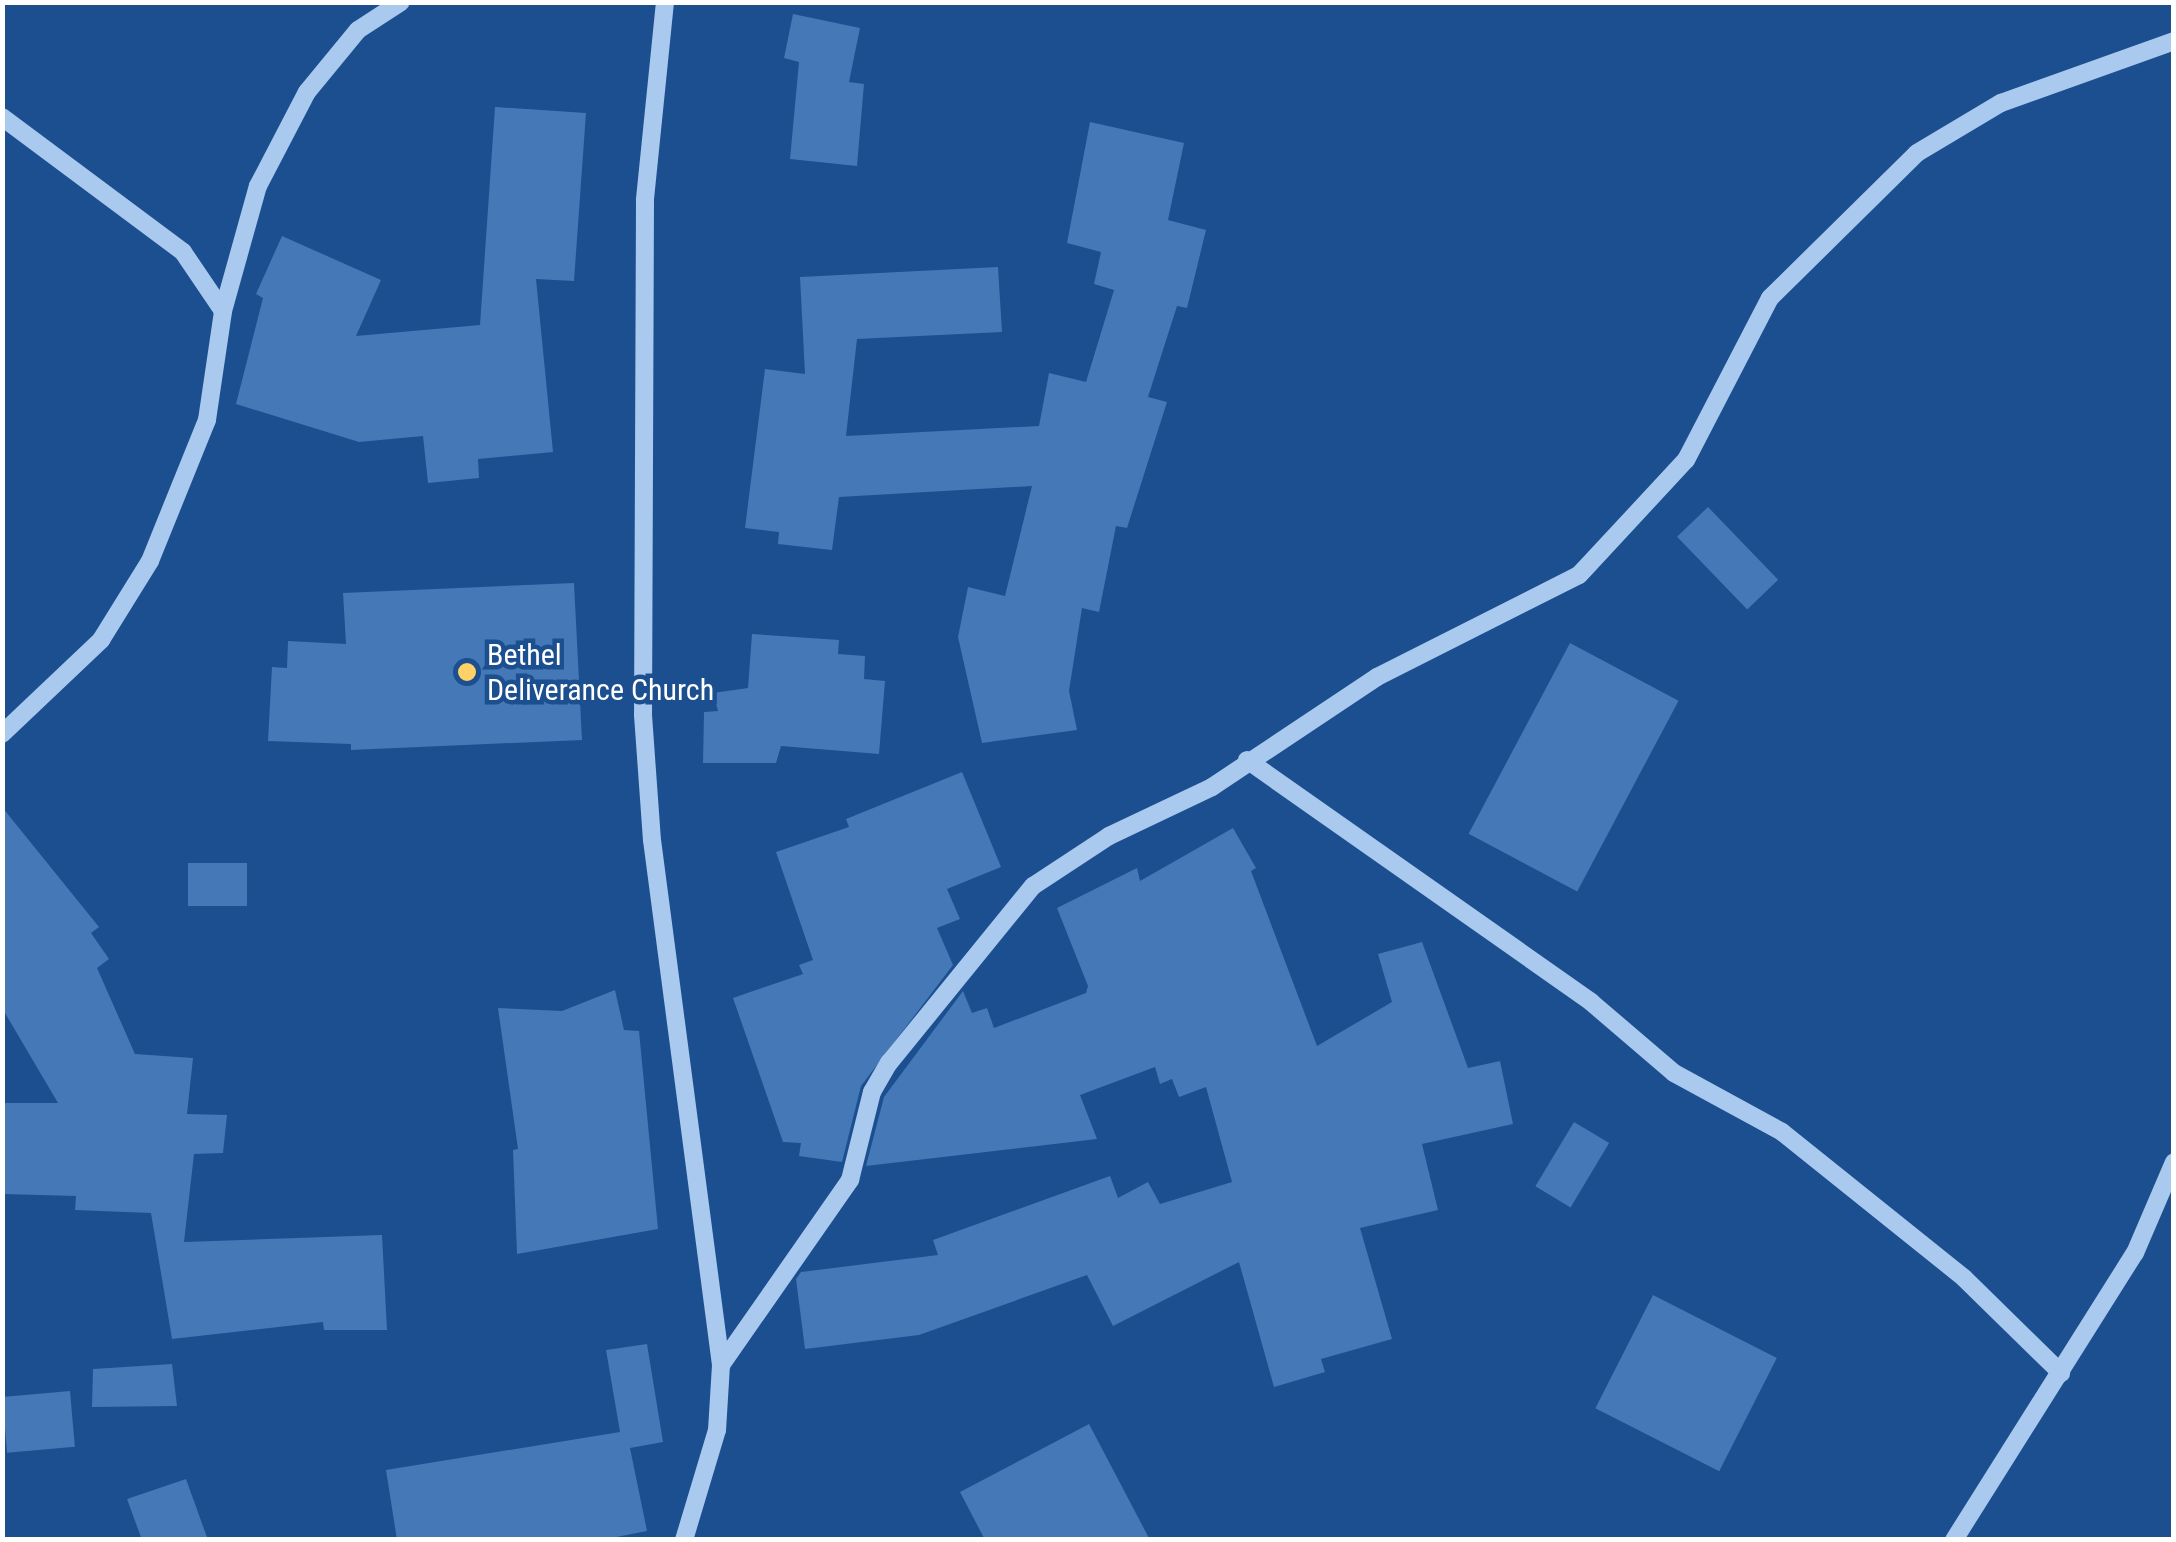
<!DOCTYPE html>
<html>
<head>
<meta charset="utf-8">
<style>
  body { margin:0 }
  #map { position:relative; width:2176px; height:1542px; overflow:hidden; background:#1b4f8f; font-family:"Roboto Condensed",sans-serif }
  div>[style] { position:absolute }
  [style*='--x'] { left:calc(var(--x)*1px); top:calc(var(--y)*1px); width:calc(var(--w)*1px); rotate:calc(var(--a)*1deg) }
  .building>* { inset:0; background:#4478b7; transform-origin:0 0 }
  .minor>* { height:18px; margin:-9px; padding:0 9px; transform-origin:9px; border-radius:9px; background:#a9c9ee }
  .dots>* { width:28px; height:28px; translate:-50% -50%; box-sizing:border-box; border:5px solid #1b4f8f; border-radius:50% }
  span { translate:-50% -50%; white-space:nowrap; text-align:center; line-height:1.15; -webkit-text-stroke:9px #1b4f8f; paint-order:stroke }
  .poi-label { font-size:30px; color:#fff }
  .left { translate:0 -50%; text-align:left }
  .frame { position:absolute; inset:0; border:5px solid #fff; pointer-events:none }
</style>
</head>
<body>
<div id="map">
  <div class="building">
    <i style="clip-path:polygon(793px 14px,860px 28px,849px 82px,864px 84px,857px 166px,790px 159px,799px 62px,784px 58px)"></i>
    <i style="clip-path:polygon(495px 107px,586px 113px,574px 281px,536px 279px,553px 452px,478px 459px,479px 478px,428px 483px,423px 436px,359px 442px,236px 404px,263px 298px,256px 294px,282px 236px,381px 280px,356px 336px,480px 325px)"></i>
    <i style="clip-path:polygon(1090px 122px,1184px 143px,1168px 220px,1206px 230px,1187px 308px,1177px 306px,1148px 397px,1167px 402px,1127px 528px,1116px 526px,1099px 612px,1082px 608px,1069px 691px,1077px 730px,982px 743px,958px 637px,968px 587px,1005px 596px,1032px 486px,839px 497px,832px 550px,778px 544px,779px 532px,745px 528px,765px 369px,805px 374px,800px 277px,998px 267px,1002px 332px,857px 339px,846px 436px,1039px 426px,1049px 373px,1086px 382px,1114px 290px,1094px 284px,1101px 252px,1067px 243px)"></i>
    <i style="left:1708px;top:507px;width:101px;height:43px;rotate:46deg"></i>
    <i style="clip-path:polygon(574px 583px,582px 740px,351px 750px,351px 744px,268px 741px,272px 667px,287px 668px,288px 641px,346px 644px,343px 593px)"></i>
    <i style="clip-path:polygon(752px 634px,839px 640px,838px 654px,865px 656px,864px 679px,885px 681px,879px 754px,781px 746px,776px 763px,703px 763px,704px 712px,718px 711px,713px 693px,748px 688px)"></i>
    <i style="left:1570px;top:643px;width:123px;height:216px;rotate:28deg"></i>
    <i style="clip-path:polygon(962px 772px,1001px 867px,947px 889px,960px 919px,937px 928px,953px 965px,861px 1086px,842px 1162px,799px 1156px,801px 1143px,783px 1142px,733px 998px,803px 974px,799px 965px,813px 960px,776px 852px,849px 827px,846px 819px)"></i>
    <i style="clip-path:polygon(2px 807px,99px 927px,91px 933px,109px 959px,97px 968px,135px 1054px,193px 1058px,187px 1114px,227px 1115px,223px 1153px,194px 1154px,184px 1242px,382px 1235px,387px 1330px,324px 1330px,323px 1322px,172px 1339px,151px 1213px,75px 1210px,76px 1196px,2px 1194px,2px 1103px,58px 1103px,2px 1008px)"></i>
    <i style="clip-path:polygon(1233px 828px,1256px 868px,1251px 871px,1317px 1046px,1392px 1002px,1378px 954px,1422px 942px,1468px 1068px,1500px 1061px,1513px 1124px,1422px 1144px,1438px 1210px,1360px 1228px,1392px 1339px,1321px 1359px,1325px 1372px,1274px 1387px,1239px 1262px,1113px 1326px,1087px 1275px,919px 1335px,805px 1349px,796px 1279px,801px 1272px,938px 1255px,933px 1240px,1110px 1176px,1118px 1198px,1148px 1182px,1160px 1204px,1232px 1182px,1206px 1087px,1179px 1097px,1172px 1079px,1160px 1084px,1155px 1067px,1080px 1095px,1097px 1139px,866px 1166px,884px 1097px,963px 991px,972px 1013px,987px 1008px,994px 1028px,1086px 993px,1088px 986px,1057px 908px,1137px 868px,1140px 881px)"></i>
    <i style="left:188px;top:863px;width:59px;height:43px"></i>
    <i style="clip-path:polygon(615px 990px,624px 1030px,639px 1031px,658px 1229px,517px 1254px,513px 1150px,518px 1149px,498px 1008px,562px 1011px)"></i>
    <i style="left:1574px;top:1122px;width:41px;height:75px;rotate:31deg"></i>
    <i style="left:1653px;top:1295px;width:139px;height:127px;rotate:27deg"></i>
    <i style="clip-path:polygon(647px 1344px,663px 1442px,630px 1448px,647px 1531px,601px 1540px,397px 1540px,386px 1470px,620px 1432px,606px 1350px)"></i>
    <i style="clip-path:polygon(172px 1364px,177px 1406px,92px 1407px,93px 1369px)"></i>
    <i style="left:70px;top:1391px;width:56px;height:68px;rotate:85deg"></i>
    <i style="clip-path:polygon(1089px 1424px,1150px 1540px,985px 1540px,960px 1492px)"></i>
    <i style="clip-path:polygon(186px 1479px,208px 1540px,142px 1540px,127px 1499px)"></i>
  </div>
  <div class="minor">
    <i style="--x:665;--y:2;--w:199;--a:95.8"></i>
    <i style="--x:645;--y:200;--w:515;--a:90.22"></i>
    <i style="--x:643;--y:715;--w:125;--a:85.9"></i>
    <i style="--x:652;--y:840;--w:530;--a:82.51"></i>
    <i style="--x:721;--y:1365;--w:65;--a:93.5"></i>
    <i style="--x:717;--y:1430;--w:115;--a:106.7"></i>
    <i style="--x:2;--y:117;--w:226;--a:36.7"></i>
    <i style="--x:183;--y:252;--w:71;--a:55.9"></i>
    <i style="--x:2;--y:734;--w:137;--a:-43.5"></i>
    <i style="--x:101;--y:640;--w:93;--a:-58.2"></i>
    <i style="--x:150;--y:561;--w:152;--a:-68"></i>
    <i style="--x:207;--y:420;--w:110;--a:-81.6"></i>
    <i style="--x:223;--y:311;--w:130;--a:-74.4"></i>
    <i style="--x:258;--y:186;--w:106;--a:-62.5"></i>
    <i style="--x:307;--y:92;--w:80;--a:-50.6"></i>
    <i style="--x:358;--y:30;--w:51;--a:-33.1"></i>
    <i style="--x:1247;--y:760;--w:421;--a:35.1"></i>
    <i style="--x:1591;--y:1002;--w:109;--a:40.5"></i>
    <i style="--x:1674;--y:1073;--w:123;--a:28.6"></i>
    <i style="--x:1782;--y:1132;--w:233;--a:38.7"></i>
    <i style="--x:1964;--y:1278;--w:136;--a:44.4"></i>
    <i style="--x:721;--y:1365;--w:226;--a:-55.1"></i>
    <i style="--x:850;--y:1180;--w:91;--a:-76"></i>
    <i style="--x:872;--y:1092;--w:34;--a:-60"></i>
    <i style="--x:889;--y:1063;--w:228;--a:-50.9"></i>
    <i style="--x:1033;--y:886;--w:91;--a:-33.3"></i>
    <i style="--x:1109;--y:836;--w:114;--a:-25.4"></i>
    <i style="--x:1212;--y:787;--w:198;--a:-33.7"></i>
    <i style="--x:1377;--y:677;--w:226;--a:-26.8"></i>
    <i style="--x:1579;--y:575;--w:157;--a:-47.1"></i>
    <i style="--x:1686;--y:460;--w:182;--a:-62.6"></i>
    <i style="--x:1770;--y:298;--w:206;--a:-44.6"></i>
    <i style="--x:1917;--y:153;--w:98;--a:-30.8"></i>
    <i style="--x:2001;--y:103;--w:184;--a:-19.7"></i>
    <i style="--x:1954;--y:1540;--w:339;--a:-57.8"></i>
    <i style="--x:2135;--y:1253;--w:99;--a:-66.8"></i>
  </div>
  <div class="dots">
    <i style="left:467px;top:672px;background:#ffd166"></i>
  </div>
  <div class="poi-label">
    <span class="left" style="left:487px;top:672px">Bethel<br>Deliverance Church</span>
  </div>
  <div class="frame"></div>
</div>
</body>
</html>
